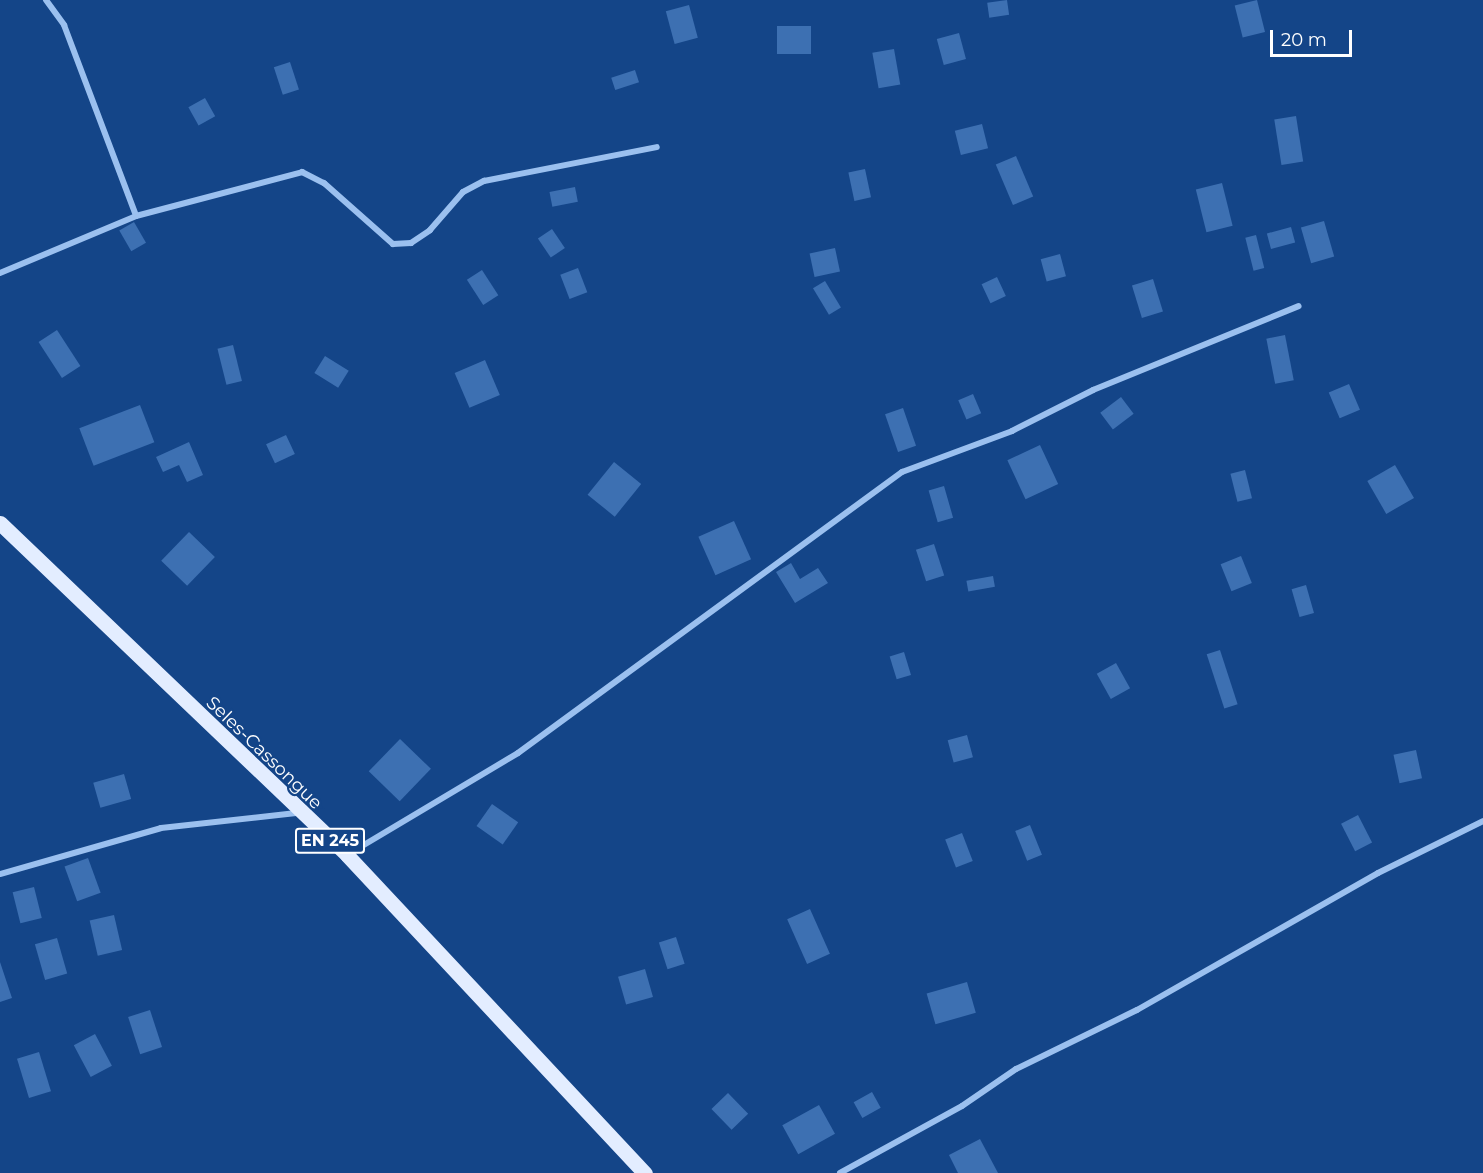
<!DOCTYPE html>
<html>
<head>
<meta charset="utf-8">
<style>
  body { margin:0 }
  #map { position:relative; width:1483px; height:1173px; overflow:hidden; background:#144588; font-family:Montserrat,sans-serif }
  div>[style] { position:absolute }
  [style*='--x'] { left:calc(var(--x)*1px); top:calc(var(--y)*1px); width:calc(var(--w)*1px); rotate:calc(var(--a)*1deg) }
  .building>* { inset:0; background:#3d70b2; transform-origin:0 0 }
  .minor>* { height:6px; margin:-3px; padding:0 3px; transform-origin:3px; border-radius:3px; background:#9bc0ef }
  .primary>* { height:15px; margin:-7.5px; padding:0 7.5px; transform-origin:7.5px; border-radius:7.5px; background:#e3edff }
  span { translate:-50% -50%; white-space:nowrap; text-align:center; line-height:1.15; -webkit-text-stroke:4.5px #144588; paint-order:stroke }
  .shield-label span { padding:2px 4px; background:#144588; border:2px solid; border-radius:4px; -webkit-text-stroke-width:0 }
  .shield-label { font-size:16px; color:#fff; font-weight:700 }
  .street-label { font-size:18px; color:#fff }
  .scale { position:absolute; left:1270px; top:30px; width:82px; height:27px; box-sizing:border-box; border:3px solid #fff; border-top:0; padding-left:8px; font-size:18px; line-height:21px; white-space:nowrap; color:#fff; -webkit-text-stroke:4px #144588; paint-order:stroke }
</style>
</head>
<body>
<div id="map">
  <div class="building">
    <i style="left:1007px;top:0;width:15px;height:20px;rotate:82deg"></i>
    <i style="left:1257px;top:0;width:33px;height:23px;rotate:76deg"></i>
    <i style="left:689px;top:5px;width:34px;height:24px;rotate:75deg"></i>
    <i style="left:811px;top:26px;width:28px;height:34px;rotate:90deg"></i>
    <i style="left:959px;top:33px;width:27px;height:23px;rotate:75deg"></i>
    <i style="left:894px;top:49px;width:36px;height:22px;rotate:80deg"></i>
    <i style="left:290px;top:62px;width:29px;height:17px;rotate:72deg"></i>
    <i style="left:635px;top:70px;width:13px;height:25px;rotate:72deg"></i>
    <i style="left:205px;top:98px;width:21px;height:19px;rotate:61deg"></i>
    <i style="left:1296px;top:116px;width:46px;height:22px;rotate:81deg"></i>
    <i style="left:982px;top:124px;width:25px;height:28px;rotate:76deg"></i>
    <i style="left:1016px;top:156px;width:44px;height:22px;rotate:67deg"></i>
    <i style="left:865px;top:169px;width:29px;height:17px;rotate:78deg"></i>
    <i style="left:1222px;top:183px;width:44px;height:27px;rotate:76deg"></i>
    <i style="left:575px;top:187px;width:15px;height:26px;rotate:79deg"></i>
    <i style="left:1324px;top:221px;width:37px;height:24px;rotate:74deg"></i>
    <i style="left:134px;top:222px;width:24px;height:17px;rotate:60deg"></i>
    <i style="left:1291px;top:227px;width:16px;height:25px;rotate:75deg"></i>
    <i style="left:552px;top:229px;width:23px;height:17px;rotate:56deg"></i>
    <i style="left:1256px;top:235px;width:34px;height:11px;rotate:76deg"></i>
    <i style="left:835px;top:248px;width:24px;height:26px;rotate:78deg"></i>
    <i style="left:1060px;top:254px;width:23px;height:20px;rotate:75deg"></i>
    <i style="left:578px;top:268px;width:26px;height:19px;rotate:69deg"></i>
    <i style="left:482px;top:270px;width:30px;height:18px;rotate:57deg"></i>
    <i style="left:997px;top:277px;width:21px;height:17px;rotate:65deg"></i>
    <i style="left:1153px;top:279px;width:34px;height:22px;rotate:73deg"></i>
    <i style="left:825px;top:281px;width:31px;height:14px;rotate:59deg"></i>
    <i style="left:57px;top:330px;width:43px;height:22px;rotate:57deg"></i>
    <i style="left:1285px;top:335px;width:46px;height:19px;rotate:79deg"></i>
    <i style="left:233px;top:345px;width:37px;height:16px;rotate:76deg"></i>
    <i style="left:325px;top:356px;width:28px;height:20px;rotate:32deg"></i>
    <i style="left:485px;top:360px;width:38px;height:33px;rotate:67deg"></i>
    <i style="left:1349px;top:384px;width:28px;height:22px;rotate:67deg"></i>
    <i style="left:973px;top:394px;width:21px;height:16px;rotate:67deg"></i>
    <i style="left:1121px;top:397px;width:21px;height:26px;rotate:53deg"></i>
    <i style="left:140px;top:405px;width:40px;height:65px;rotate:69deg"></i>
    <i style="left:903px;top:408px;width:40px;height:19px;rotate:71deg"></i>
    <i style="left:286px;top:435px;width:21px;height:22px;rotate:65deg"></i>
    <i style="clip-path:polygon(189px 442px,203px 475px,187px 482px,179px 465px,163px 472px,156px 457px)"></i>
    <i style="left:1040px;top:445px;width:43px;height:36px;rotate:65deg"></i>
    <i style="left:614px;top:462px;width:35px;height:42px;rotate:39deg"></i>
    <i style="left:1395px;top:465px;width:38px;height:32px;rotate:60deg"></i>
    <i style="left:1245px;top:470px;width:29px;height:15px;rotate:76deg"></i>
    <i style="left:944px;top:486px;width:33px;height:16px;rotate:74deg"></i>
    <i style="left:734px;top:521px;width:42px;height:39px;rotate:66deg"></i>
    <i style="left:189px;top:532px;width:36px;height:40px;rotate:44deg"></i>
    <i style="left:934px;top:544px;width:33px;height:19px;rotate:72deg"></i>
    <i style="left:1241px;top:556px;width:29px;height:22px;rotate:68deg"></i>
    <i style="clip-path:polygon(791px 563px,800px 579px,818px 568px,828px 583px,795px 603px,776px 572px)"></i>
    <i style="left:993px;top:576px;width:11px;height:27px;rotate:80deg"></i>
    <i style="left:1306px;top:585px;width:29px;height:15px;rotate:74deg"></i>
    <i style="left:1220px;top:650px;width:57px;height:14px;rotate:72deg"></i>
    <i style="left:904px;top:652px;width:24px;height:15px;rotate:73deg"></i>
    <i style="left:1116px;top:663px;width:29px;height:22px;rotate:61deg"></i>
    <i style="left:967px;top:735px;width:23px;height:20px;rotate:75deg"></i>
    <i style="left:400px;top:739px;width:43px;height:45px;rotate:44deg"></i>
    <i style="left:1416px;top:750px;width:29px;height:23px;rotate:78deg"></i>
    <i style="left:124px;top:774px;width:26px;height:32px;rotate:74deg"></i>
    <i style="left:492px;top:804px;width:32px;height:27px;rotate:35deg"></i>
    <i style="left:1358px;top:815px;width:31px;height:19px;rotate:63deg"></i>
    <i style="left:1030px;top:825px;width:32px;height:16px;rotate:68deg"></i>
    <i style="left:962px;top:833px;width:30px;height:18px;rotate:69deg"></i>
    <i style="left:88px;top:858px;width:37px;height:25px;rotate:70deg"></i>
    <i style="left:34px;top:887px;width:32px;height:22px;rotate:76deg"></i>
    <i style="left:810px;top:909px;width:49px;height:25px;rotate:66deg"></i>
    <i style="left:114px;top:915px;width:36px;height:25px;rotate:77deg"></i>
    <i style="left:676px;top:937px;width:28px;height:18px;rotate:72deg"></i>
    <i style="left:57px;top:938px;width:37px;height:23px;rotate:74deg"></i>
    <i style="clip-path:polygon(0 962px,12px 998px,0 1002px)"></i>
    <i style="left:645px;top:969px;width:29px;height:28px;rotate:74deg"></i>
    <i style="left:967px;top:982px;width:32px;height:42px;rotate:74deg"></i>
    <i style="left:150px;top:1010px;width:39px;height:23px;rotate:72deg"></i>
    <i style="left:95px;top:1034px;width:36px;height:24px;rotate:62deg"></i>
    <i style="left:39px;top:1052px;width:41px;height:23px;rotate:73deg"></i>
    <i style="left:872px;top:1092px;width:18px;height:21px;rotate:61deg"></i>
    <i style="left:728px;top:1093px;width:29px;height:23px;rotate:46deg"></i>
    <i style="left:819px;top:1105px;width:33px;height:42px;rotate:61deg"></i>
    <i style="clip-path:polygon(980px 1139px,998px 1173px,958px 1173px,949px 1155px)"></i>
  </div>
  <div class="minor">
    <i style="--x:46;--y:0;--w:31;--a:54"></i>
    <i style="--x:64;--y:25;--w:204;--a:69.3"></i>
    <i style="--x:0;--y:273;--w:147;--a:-22.7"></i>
    <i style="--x:136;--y:216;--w:172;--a:-14.8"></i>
    <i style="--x:302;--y:172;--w:25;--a:27"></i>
    <i style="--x:324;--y:183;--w:92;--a:41.5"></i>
    <i style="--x:393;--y:244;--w:18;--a:-3"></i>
    <i style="--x:411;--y:243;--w:23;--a:-34"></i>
    <i style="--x:430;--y:230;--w:50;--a:-49"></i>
    <i style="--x:463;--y:192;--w:24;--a:-28"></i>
    <i style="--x:484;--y:181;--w:176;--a:-11.1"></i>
    <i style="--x:347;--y:855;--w:199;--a:-30.8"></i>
    <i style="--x:518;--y:753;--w:476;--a:-36.2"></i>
    <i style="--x:902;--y:472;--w:117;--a:-20.4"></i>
    <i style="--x:1012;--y:431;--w:91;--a:-26.8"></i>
    <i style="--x:1093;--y:390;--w:222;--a:-22.2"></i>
    <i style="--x:0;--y:874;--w:167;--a:-15.9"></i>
    <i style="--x:161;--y:828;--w:136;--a:-6.3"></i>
    <i style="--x:840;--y:1173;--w:139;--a:-28.8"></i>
    <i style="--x:962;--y:1106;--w:65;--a:-34.4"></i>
    <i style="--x:1016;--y:1069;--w:135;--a:-26"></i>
    <i style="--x:1137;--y:1010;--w:277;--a:-29.6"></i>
    <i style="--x:1378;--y:873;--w:117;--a:-26.3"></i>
  </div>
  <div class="primary">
    <i style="--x:0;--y:523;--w:480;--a:43.7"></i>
    <i style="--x:347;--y:855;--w:436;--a:46.9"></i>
  </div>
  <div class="shield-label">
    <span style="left:330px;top:841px">EN 245</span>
  </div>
  <div class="street-label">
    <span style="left:264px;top:753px;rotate:44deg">Seles-Cassongue</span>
  </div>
  <div class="scale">20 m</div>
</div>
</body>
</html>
